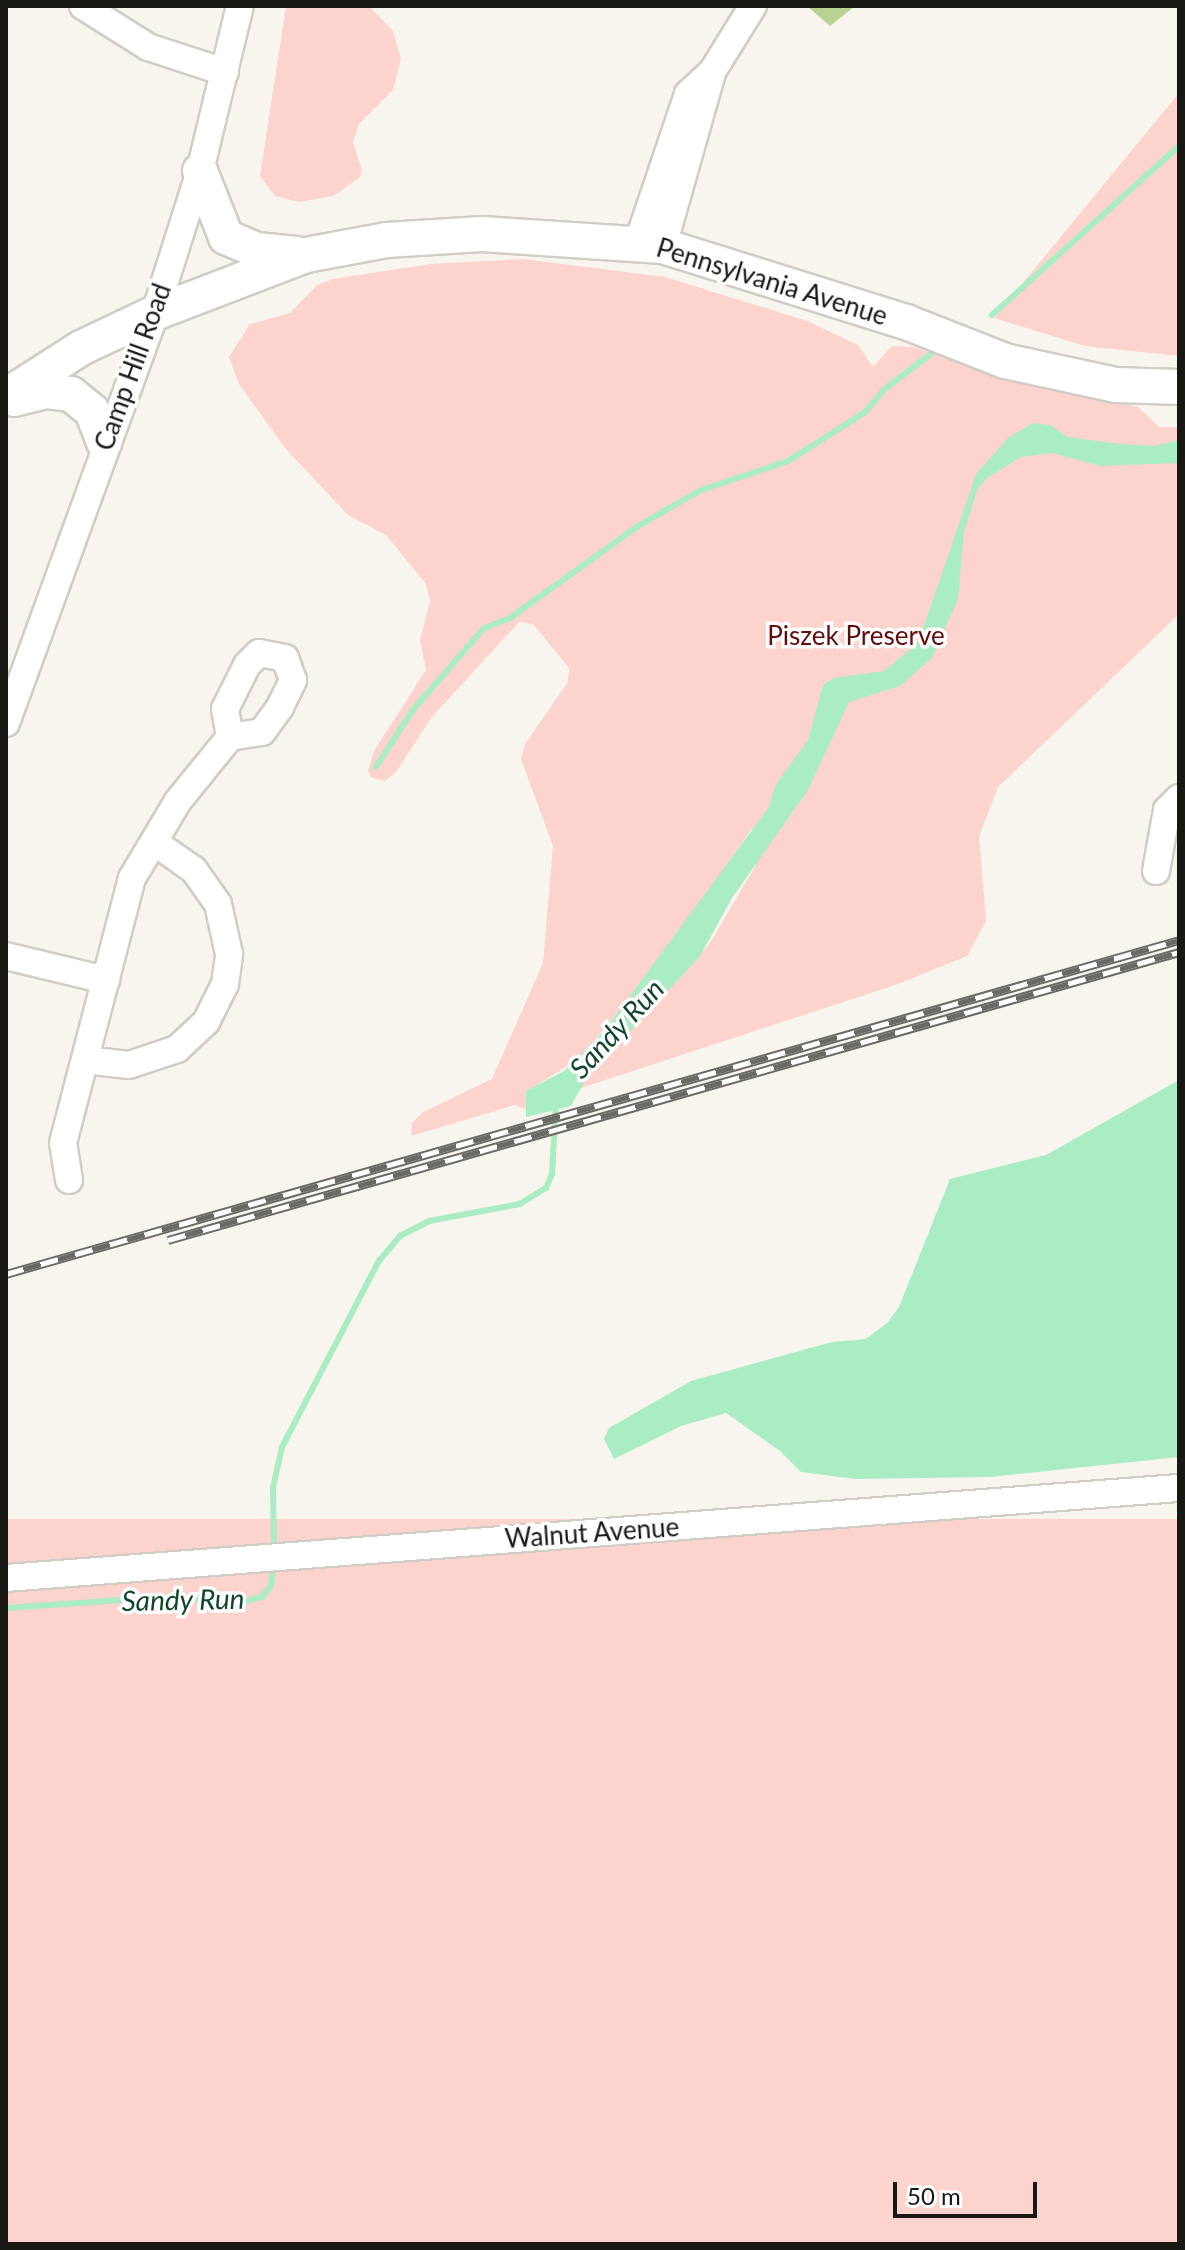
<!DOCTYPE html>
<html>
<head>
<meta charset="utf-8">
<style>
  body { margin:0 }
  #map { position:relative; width:1185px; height:2250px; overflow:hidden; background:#f8f5ee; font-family:Lato,sans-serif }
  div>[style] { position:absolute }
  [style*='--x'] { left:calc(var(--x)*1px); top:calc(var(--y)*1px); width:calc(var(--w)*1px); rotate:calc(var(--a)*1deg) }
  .green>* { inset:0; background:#fcd3cd; transform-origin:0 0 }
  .water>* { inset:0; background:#aaecc3 }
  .stream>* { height:6px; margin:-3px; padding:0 3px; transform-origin:3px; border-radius:3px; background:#aaecc3 }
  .building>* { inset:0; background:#b9d192 }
  .roads { filter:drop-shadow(2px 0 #cfcdc6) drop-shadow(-2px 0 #cfcdc6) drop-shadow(0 2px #cfcdc6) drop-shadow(0 -2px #cfcdc6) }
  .minor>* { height:26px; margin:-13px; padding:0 13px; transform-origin:13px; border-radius:13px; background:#fff }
  .major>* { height:34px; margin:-17px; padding:0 17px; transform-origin:17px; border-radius:17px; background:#fff }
  .rail>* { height:9px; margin-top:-4.5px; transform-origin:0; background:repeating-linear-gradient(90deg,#fff 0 18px,#6b6965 0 36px); box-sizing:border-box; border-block:2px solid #6b6965 }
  span { translate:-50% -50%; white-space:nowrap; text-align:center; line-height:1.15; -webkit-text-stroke:7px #fff; paint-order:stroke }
  .street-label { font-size:26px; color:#181714 }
  .park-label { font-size:26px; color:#610c08 }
  .water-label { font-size:28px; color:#12462c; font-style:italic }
  .frame { position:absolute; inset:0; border:8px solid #181714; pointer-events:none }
  .scale { position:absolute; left:893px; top:2182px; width:144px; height:36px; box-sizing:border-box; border:4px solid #181714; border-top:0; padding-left:10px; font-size:24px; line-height:28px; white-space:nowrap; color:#181714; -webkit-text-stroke:6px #fff; paint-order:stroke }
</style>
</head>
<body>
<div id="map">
  <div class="green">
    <i style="clip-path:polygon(286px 6px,369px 6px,393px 31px,401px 59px,393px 90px,359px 124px,353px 142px,362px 171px,359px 178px,333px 196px,300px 202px,275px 196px,260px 176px)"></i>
    <i style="clip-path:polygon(1179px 93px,1179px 356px,1085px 346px,994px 318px)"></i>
    <i style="clip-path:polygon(523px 259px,665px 277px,807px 321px,858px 345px,873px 367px,892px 346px,914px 347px,1002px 379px,1138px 407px,1159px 427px,1179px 427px,1179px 614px,998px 787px,979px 836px,986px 921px,967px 956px,898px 984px,578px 1089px,710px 943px,756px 865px,753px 827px,650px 976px,577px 1060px,527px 1091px,526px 1109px,515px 1105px,411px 1136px,412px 1123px,423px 1112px,492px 1079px,543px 963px,553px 846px,521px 759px,525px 744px,568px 682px,569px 668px,533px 624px,519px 622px,431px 718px,396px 772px,385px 781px,372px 778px,368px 771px,374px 751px,426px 670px,420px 640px,430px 602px,426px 584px,386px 535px,348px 515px,285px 448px,239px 384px,229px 357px,250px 324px,290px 313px,317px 285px,333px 279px,431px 264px)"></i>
    <i style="left:1179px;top:1519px;width:725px;height:1177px;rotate:90deg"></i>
  </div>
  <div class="water">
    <i style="clip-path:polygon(1033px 423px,1050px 425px,1068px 437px,1119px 444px,1155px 446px,1179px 440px,1179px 463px,1100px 466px,1052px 453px,1021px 457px,987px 478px,977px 490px,964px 532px,958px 599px,932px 658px,900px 686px,849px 702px,808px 790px,732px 898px,700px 956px,586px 1079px,571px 1106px,526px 1117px,526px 1091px,564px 1071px,604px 1031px,769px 807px,775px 786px,808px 740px,823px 685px,834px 678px,884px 671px,918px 643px,976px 474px,1009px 437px)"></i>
    <i style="clip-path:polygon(1179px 1080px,1179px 1457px,989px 1477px,855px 1479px,801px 1472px,780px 1451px,726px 1413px,681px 1426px,614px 1459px,604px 1439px,609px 1428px,691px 1381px,832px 1342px,866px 1339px,887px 1323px,899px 1307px,950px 1179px,1046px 1155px)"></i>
  </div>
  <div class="stream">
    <i style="--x:992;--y:315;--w:252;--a:-42.1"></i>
    <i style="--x:376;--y:767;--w:67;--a:-57.3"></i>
    <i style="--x:412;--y:711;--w:110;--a:-49.1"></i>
    <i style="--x:484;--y:628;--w:28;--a:-21"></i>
    <i style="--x:510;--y:618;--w:158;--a:-35.7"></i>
    <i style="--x:638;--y:526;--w:73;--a:-29.7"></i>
    <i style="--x:701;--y:490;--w:92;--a:-18.4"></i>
    <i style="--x:788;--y:461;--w:90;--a:-32.3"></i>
    <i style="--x:864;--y:413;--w:33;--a:-49"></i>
    <i style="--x:886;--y:388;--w:63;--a:-37.2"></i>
    <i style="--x:274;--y:1550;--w:62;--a:-90.9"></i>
    <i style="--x:273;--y:1488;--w:42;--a:-77.6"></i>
    <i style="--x:282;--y:1447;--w:210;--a:-62.5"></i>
    <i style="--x:379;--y:1261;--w:33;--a:-50"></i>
    <i style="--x:400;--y:1236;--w:33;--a:-27"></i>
    <i style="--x:429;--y:1221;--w:93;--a:-10.6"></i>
    <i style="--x:520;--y:1204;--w:31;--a:-32"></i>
    <i style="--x:546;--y:1188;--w:15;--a:-67"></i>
    <i style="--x:552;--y:1174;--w:72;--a:-86.8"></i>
    <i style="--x:6;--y:1608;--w:160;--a:-3.9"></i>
    <i style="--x:166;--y:1597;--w:73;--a:4.7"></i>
    <i style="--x:239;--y:1603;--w:24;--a:-15"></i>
    <i style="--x:262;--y:1597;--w:14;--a:-51"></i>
    <i style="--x:271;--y:1586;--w:21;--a:-82"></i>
  </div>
  <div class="building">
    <i style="clip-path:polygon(807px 6px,855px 6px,830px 26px)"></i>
  </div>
  <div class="roads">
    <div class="minor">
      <i style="--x:83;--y:6;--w:77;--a:32.2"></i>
      <i style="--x:148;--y:47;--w:81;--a:18"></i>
      <i style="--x:638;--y:242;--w:156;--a:-71.3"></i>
      <i style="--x:688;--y:94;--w:33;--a:-43"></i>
      <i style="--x:712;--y:72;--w:78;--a:-58.2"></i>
      <i style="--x:663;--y:246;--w:177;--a:-74.2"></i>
      <i style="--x:6;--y:723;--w:436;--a:-70"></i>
      <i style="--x:155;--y:313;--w:149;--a:-72.4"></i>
      <i style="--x:200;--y:171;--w:170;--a:-76.4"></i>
      <i style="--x:1156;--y:871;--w:62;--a:-79.8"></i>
      <i style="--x:1167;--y:810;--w:17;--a:-45"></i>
      <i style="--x:6;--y:956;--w:103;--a:13.5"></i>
      <i style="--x:85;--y:1060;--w:44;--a:6.5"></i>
      <i style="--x:129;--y:1065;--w:51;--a:-18.4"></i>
      <i style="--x:177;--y:1049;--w:40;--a:-43"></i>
      <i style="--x:206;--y:1022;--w:42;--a:-63.4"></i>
      <i style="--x:225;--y:984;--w:30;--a:-82"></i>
      <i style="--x:229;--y:954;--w:51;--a:-102.4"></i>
      <i style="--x:218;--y:904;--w:42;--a:-125.2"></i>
      <i style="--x:194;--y:870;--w:49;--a:-145"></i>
      <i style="--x:69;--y:1180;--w:37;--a:-99"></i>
      <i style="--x:63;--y:1143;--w:274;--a:-75.4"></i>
      <i style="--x:132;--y:878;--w:90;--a:-59.1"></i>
      <i style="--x:178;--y:801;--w:82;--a:-50.9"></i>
      <i style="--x:230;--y:737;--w:32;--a:-9"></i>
      <i style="--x:262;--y:732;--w:31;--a:-54"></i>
      <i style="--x:280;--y:707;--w:30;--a:-64"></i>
      <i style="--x:293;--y:680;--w:23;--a:-110"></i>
      <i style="--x:285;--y:658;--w:26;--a:-169"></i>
      <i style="--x:259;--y:653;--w:17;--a:135"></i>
      <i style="--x:247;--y:665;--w:49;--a:116.6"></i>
      <i style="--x:225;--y:709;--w:28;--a:80"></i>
      <i style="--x:6;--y:1578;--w:1176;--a:-4.39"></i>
    </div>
    <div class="major">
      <i style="--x:200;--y:171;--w:71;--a:68.5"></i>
      <i style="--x:226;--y:237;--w:34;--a:23"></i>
      <i style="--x:257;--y:250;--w:40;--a:5.7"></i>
      <i style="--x:6;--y:396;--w:89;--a:-32.6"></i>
      <i style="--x:81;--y:348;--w:82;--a:-25.3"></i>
      <i style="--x:155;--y:313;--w:162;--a:-21"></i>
      <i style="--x:306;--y:255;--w:82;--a:-10.5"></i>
      <i style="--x:387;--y:240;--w:95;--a:-3.6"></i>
      <i style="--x:482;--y:234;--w:181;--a:3.8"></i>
      <i style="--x:663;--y:246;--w:255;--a:17.4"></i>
      <i style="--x:906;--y:322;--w:106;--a:21.5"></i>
      <i style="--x:1005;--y:361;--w:114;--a:12.2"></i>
      <i style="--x:1116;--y:385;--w:63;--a:1.8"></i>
      <i style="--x:14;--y:399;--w:33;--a:-14"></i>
      <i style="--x:46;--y:391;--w:25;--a:7"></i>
      <i style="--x:71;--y:394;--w:27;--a:39"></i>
      <i style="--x:92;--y:411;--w:34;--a:69"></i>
    </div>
  </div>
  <div class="rail">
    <i style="--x:168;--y:1240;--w:1051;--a:-15.9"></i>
    <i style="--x:6;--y:1274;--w:1220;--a:-15.89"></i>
  </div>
  <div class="street-label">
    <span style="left:772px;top:282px;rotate:17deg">Pennsylvania Avenue</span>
    <span style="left:133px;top:367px;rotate:-70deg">Camp Hill Road</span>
    <span style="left:592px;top:1533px;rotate:-4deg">Walnut Avenue</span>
  </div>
  <div class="park-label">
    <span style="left:856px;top:636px">Piszek Preserve</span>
  </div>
  <div class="water-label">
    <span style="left:616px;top:1028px;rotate:-47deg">Sandy Run</span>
    <span style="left:183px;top:1599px;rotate:-1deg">Sandy Run</span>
  </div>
  <div class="frame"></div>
  <div class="scale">50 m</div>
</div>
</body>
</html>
